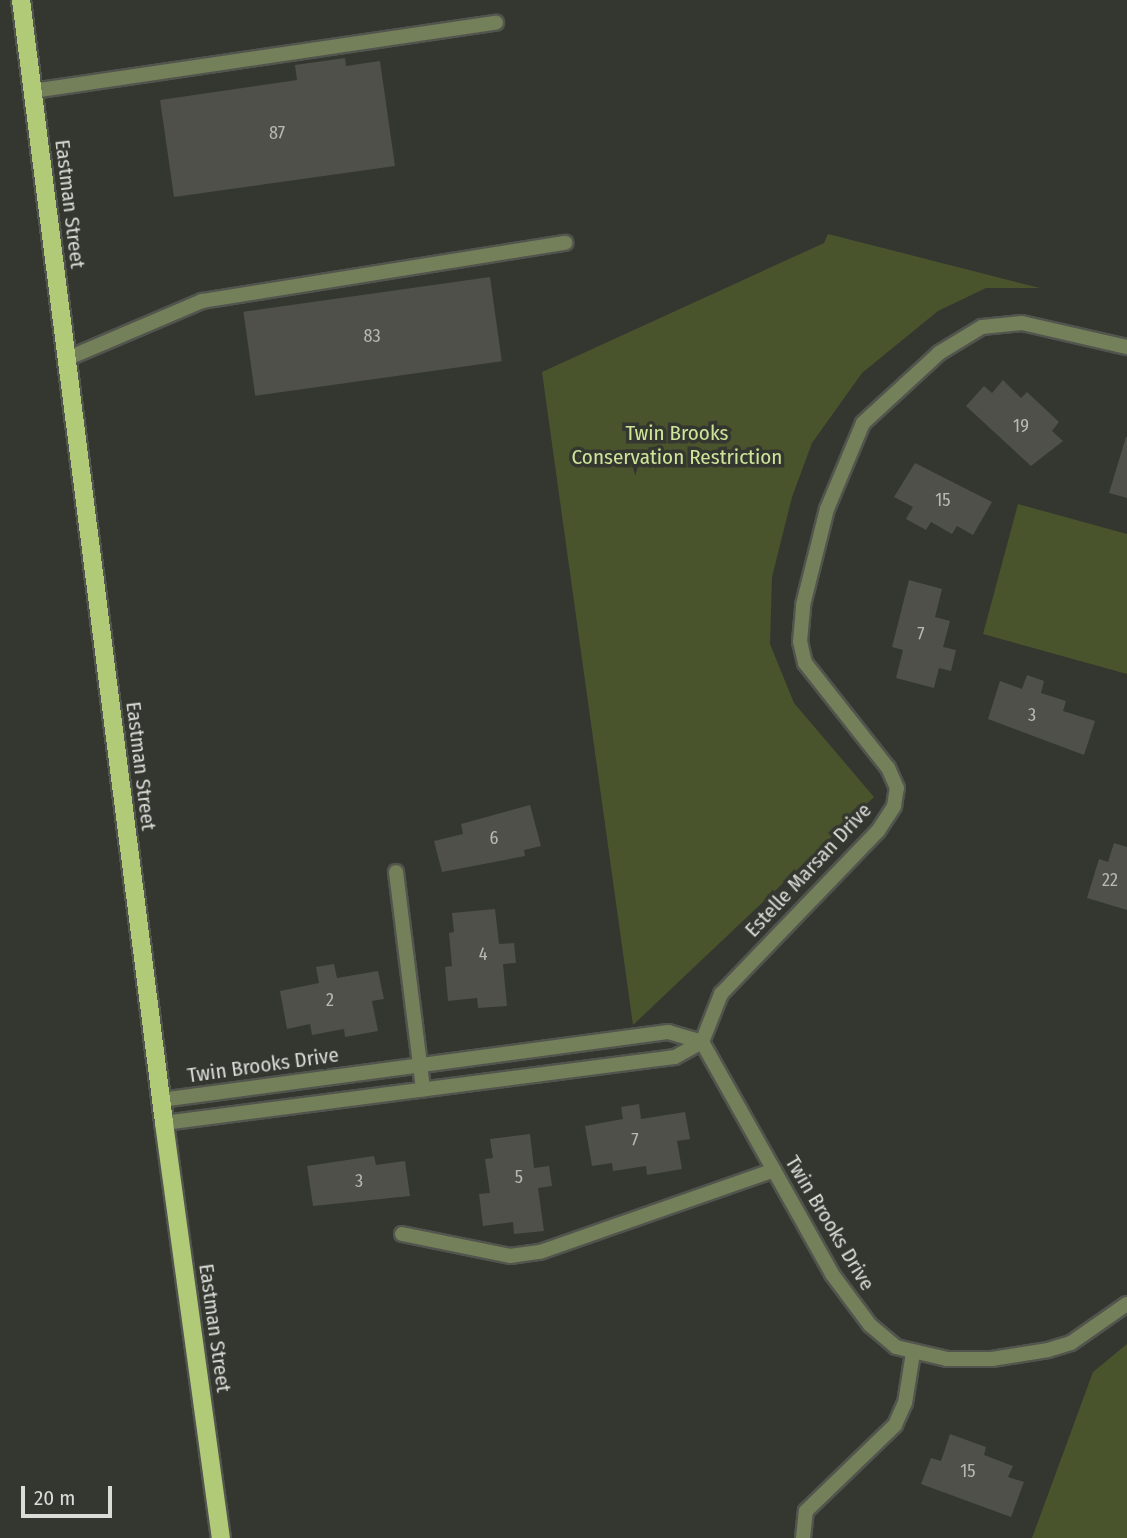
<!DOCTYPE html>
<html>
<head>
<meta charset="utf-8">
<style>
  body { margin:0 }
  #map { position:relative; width:1127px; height:1538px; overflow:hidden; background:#343630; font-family:"Fira Sans Condensed",sans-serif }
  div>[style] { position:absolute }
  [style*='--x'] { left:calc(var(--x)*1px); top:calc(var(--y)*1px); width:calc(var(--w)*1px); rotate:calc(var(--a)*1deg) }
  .green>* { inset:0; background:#49542d }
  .building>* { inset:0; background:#4e5049; transform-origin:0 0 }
  .roads { filter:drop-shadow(2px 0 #52544e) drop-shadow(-2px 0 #52544e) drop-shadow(0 2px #52544e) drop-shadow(0 -2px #52544e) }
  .lane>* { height:14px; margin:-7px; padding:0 7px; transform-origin:7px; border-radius:7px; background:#748059 }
  .street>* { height:14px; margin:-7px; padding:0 7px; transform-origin:7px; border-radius:7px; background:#748059 }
  .primary>* { height:18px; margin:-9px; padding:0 9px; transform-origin:9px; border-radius:9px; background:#b1ca77 }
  span { translate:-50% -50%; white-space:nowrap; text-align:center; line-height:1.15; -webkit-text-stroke:7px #343630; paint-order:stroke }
  .number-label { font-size:18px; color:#b8b9b4 }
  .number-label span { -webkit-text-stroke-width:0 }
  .street-label { font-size:21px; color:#dbdcd8 }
  .park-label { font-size:21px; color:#cde499 }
  .scale { position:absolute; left:21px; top:1486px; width:91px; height:32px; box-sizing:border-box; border:4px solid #dbdcd8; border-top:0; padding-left:9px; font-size:21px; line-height:24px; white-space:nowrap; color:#dbdcd8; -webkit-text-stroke:5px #343630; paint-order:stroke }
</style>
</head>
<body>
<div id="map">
  <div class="green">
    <i style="clip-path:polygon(828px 234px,1040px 288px,986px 288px,938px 311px,862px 373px,812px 443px,792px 497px,772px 577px,770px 644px,794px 703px,874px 797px,633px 1025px,542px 372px,824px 243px)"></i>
    <i style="clip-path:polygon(1018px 504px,1127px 534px,1127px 674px,983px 634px)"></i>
    <i style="clip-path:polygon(1127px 1344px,1127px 1538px,1032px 1538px,1093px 1372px)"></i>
  </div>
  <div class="building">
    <i style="clip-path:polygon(345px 58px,346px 66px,380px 61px,395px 166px,174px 197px,160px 100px,297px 80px,295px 65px)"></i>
    <i style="left:490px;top:277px;width:85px;height:249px;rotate:82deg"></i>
    <i style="clip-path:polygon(1003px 380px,1021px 398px,1027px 392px,1059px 422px,1052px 431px,1063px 441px,1031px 466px,966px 406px,984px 386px,992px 393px)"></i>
    <i style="clip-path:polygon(1126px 437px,1127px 437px,1127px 498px,1109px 493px)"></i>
    <i style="clip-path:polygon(915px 463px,992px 502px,973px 535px,957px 526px,952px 534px,931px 522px,926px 530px,906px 519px,913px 507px,894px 497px)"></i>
    <i style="clip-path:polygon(909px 580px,942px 589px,935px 617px,950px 621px,943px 647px,956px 650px,951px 671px,939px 668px,934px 688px,896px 678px,903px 650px,892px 647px)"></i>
    <i style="clip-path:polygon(1027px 675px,1044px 681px,1041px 693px,1066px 701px,1063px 711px,1095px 721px,1084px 755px,988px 719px,1000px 681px,1022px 689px)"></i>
    <i style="clip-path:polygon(530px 805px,541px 846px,524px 850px,525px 856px,442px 872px,434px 841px,463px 834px,461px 824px)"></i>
    <i style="clip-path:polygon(1114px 843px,1127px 847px,1127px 910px,1087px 898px,1099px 859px,1108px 862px)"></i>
    <i style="clip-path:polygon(495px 909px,499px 944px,514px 943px,516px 963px,503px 964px,507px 1006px,478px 1008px,477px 998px,448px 1001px,445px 967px,452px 966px,449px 933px,454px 932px,452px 913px)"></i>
    <i style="clip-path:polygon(334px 964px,337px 978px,378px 971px,384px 999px,372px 1001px,378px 1031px,345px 1037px,344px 1029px,312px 1035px,310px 1024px,287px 1029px,280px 991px,319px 983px,316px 967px)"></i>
    <i style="clip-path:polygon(639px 1104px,641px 1119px,685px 1112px,690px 1139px,677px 1141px,682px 1169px,647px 1175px,646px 1166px,613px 1171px,612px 1163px,592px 1166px,585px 1126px,623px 1119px,621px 1107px)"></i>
    <i style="clip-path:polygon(530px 1134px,534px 1168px,549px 1166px,552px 1186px,538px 1188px,544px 1231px,514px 1234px,513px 1222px,483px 1226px,479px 1194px,490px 1193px,485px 1159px,493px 1158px,490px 1139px)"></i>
    <i style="clip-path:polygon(374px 1156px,376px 1165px,405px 1161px,410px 1196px,313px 1206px,307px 1166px)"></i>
    <i style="clip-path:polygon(950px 1434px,986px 1447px,984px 1455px,1013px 1466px,1008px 1477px,1024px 1482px,1011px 1517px,921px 1484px,931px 1458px,941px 1461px)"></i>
  </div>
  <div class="roads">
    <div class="lane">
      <i style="--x:33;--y:91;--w:468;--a:-8.4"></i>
      <i style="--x:66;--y:359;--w:148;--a:-23.1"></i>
      <i style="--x:202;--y:301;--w:368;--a:-9.1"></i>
      <i style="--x:396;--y:872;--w:219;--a:82.9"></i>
      <i style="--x:402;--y:1234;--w:110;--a:11.5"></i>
      <i style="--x:510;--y:1256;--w:30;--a:-8"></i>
      <i style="--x:540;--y:1252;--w:248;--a:-19.3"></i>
      <i style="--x:803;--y:1538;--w:27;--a:-84"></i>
      <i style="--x:806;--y:1511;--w:124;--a:-44"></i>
      <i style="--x:895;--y:1425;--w:24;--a:-66"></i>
      <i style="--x:905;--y:1403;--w:51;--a:-80.9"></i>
    </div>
    <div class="street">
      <i style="--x:702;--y:1042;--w:52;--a:-68.4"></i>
      <i style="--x:721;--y:994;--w:226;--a:-46.1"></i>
      <i style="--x:878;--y:831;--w:30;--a:-57"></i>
      <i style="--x:894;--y:806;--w:18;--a:-81"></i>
      <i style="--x:897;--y:788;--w:22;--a:-114"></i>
      <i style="--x:888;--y:768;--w:134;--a:-128.3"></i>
      <i style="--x:805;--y:663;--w:22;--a:-103"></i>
      <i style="--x:800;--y:642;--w:37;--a:-85"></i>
      <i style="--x:803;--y:605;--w:99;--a:-76"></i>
      <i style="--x:827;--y:509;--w:93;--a:-67.3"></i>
      <i style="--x:863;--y:423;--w:103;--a:-42.6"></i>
      <i style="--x:939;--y:353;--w:50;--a:-31.2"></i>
      <i style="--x:982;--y:327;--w:40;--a:-5.7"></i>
      <i style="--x:1022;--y:323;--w:108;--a:12.9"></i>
      <i style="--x:161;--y:1100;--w:512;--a:-7.64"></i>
      <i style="--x:668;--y:1032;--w:35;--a:16"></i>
      <i style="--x:702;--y:1042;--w:266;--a:60.7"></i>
      <i style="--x:832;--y:1274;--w:64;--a:53.3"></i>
      <i style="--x:870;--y:1325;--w:34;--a:40"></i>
      <i style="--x:896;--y:1347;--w:52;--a:13.2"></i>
      <i style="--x:947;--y:1359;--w:45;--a:0"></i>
      <i style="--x:992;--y:1359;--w:57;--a:-9.1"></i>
      <i style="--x:1048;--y:1350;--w:24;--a:-17"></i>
      <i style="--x:1071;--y:1343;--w:68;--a:-34.9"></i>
      <i style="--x:164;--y:1123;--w:515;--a:-7.36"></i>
      <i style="--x:675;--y:1057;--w:31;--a:-29"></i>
    </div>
    <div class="primary">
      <i style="--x:21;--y:0;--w:1132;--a:82.74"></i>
      <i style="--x:164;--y:1123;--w:419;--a:82.2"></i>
    </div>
  </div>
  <div class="number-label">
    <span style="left:277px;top:133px">87</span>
    <span style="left:372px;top:336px">83</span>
    <span style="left:1021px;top:426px">19</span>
    <span style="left:943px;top:500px">15</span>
    <span style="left:921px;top:634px">7</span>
    <span style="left:1032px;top:715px">3</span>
    <span style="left:494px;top:838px">6</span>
    <span style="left:1110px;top:880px">22</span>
    <span style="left:483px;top:954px">4</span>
    <span style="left:330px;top:1000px">2</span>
    <span style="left:635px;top:1140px">7</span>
    <span style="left:519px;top:1177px">5</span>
    <span style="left:359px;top:1181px">3</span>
    <span style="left:968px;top:1471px">15</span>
  </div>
  <div class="street-label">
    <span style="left:70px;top:204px;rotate:83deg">Eastman Street</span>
    <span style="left:141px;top:766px;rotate:83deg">Eastman Street</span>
    <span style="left:808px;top:870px;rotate:-47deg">Estelle Marsan Drive</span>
    <span style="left:263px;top:1065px;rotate:-8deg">Twin Brooks Drive</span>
    <span style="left:830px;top:1223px;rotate:59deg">Twin Brooks Drive</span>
    <span style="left:215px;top:1328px;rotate:82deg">Eastman Street</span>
  </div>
  <div class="park-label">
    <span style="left:677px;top:445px">Twin Brooks<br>Conservation Restriction</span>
  </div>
  <div class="scale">20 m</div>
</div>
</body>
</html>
